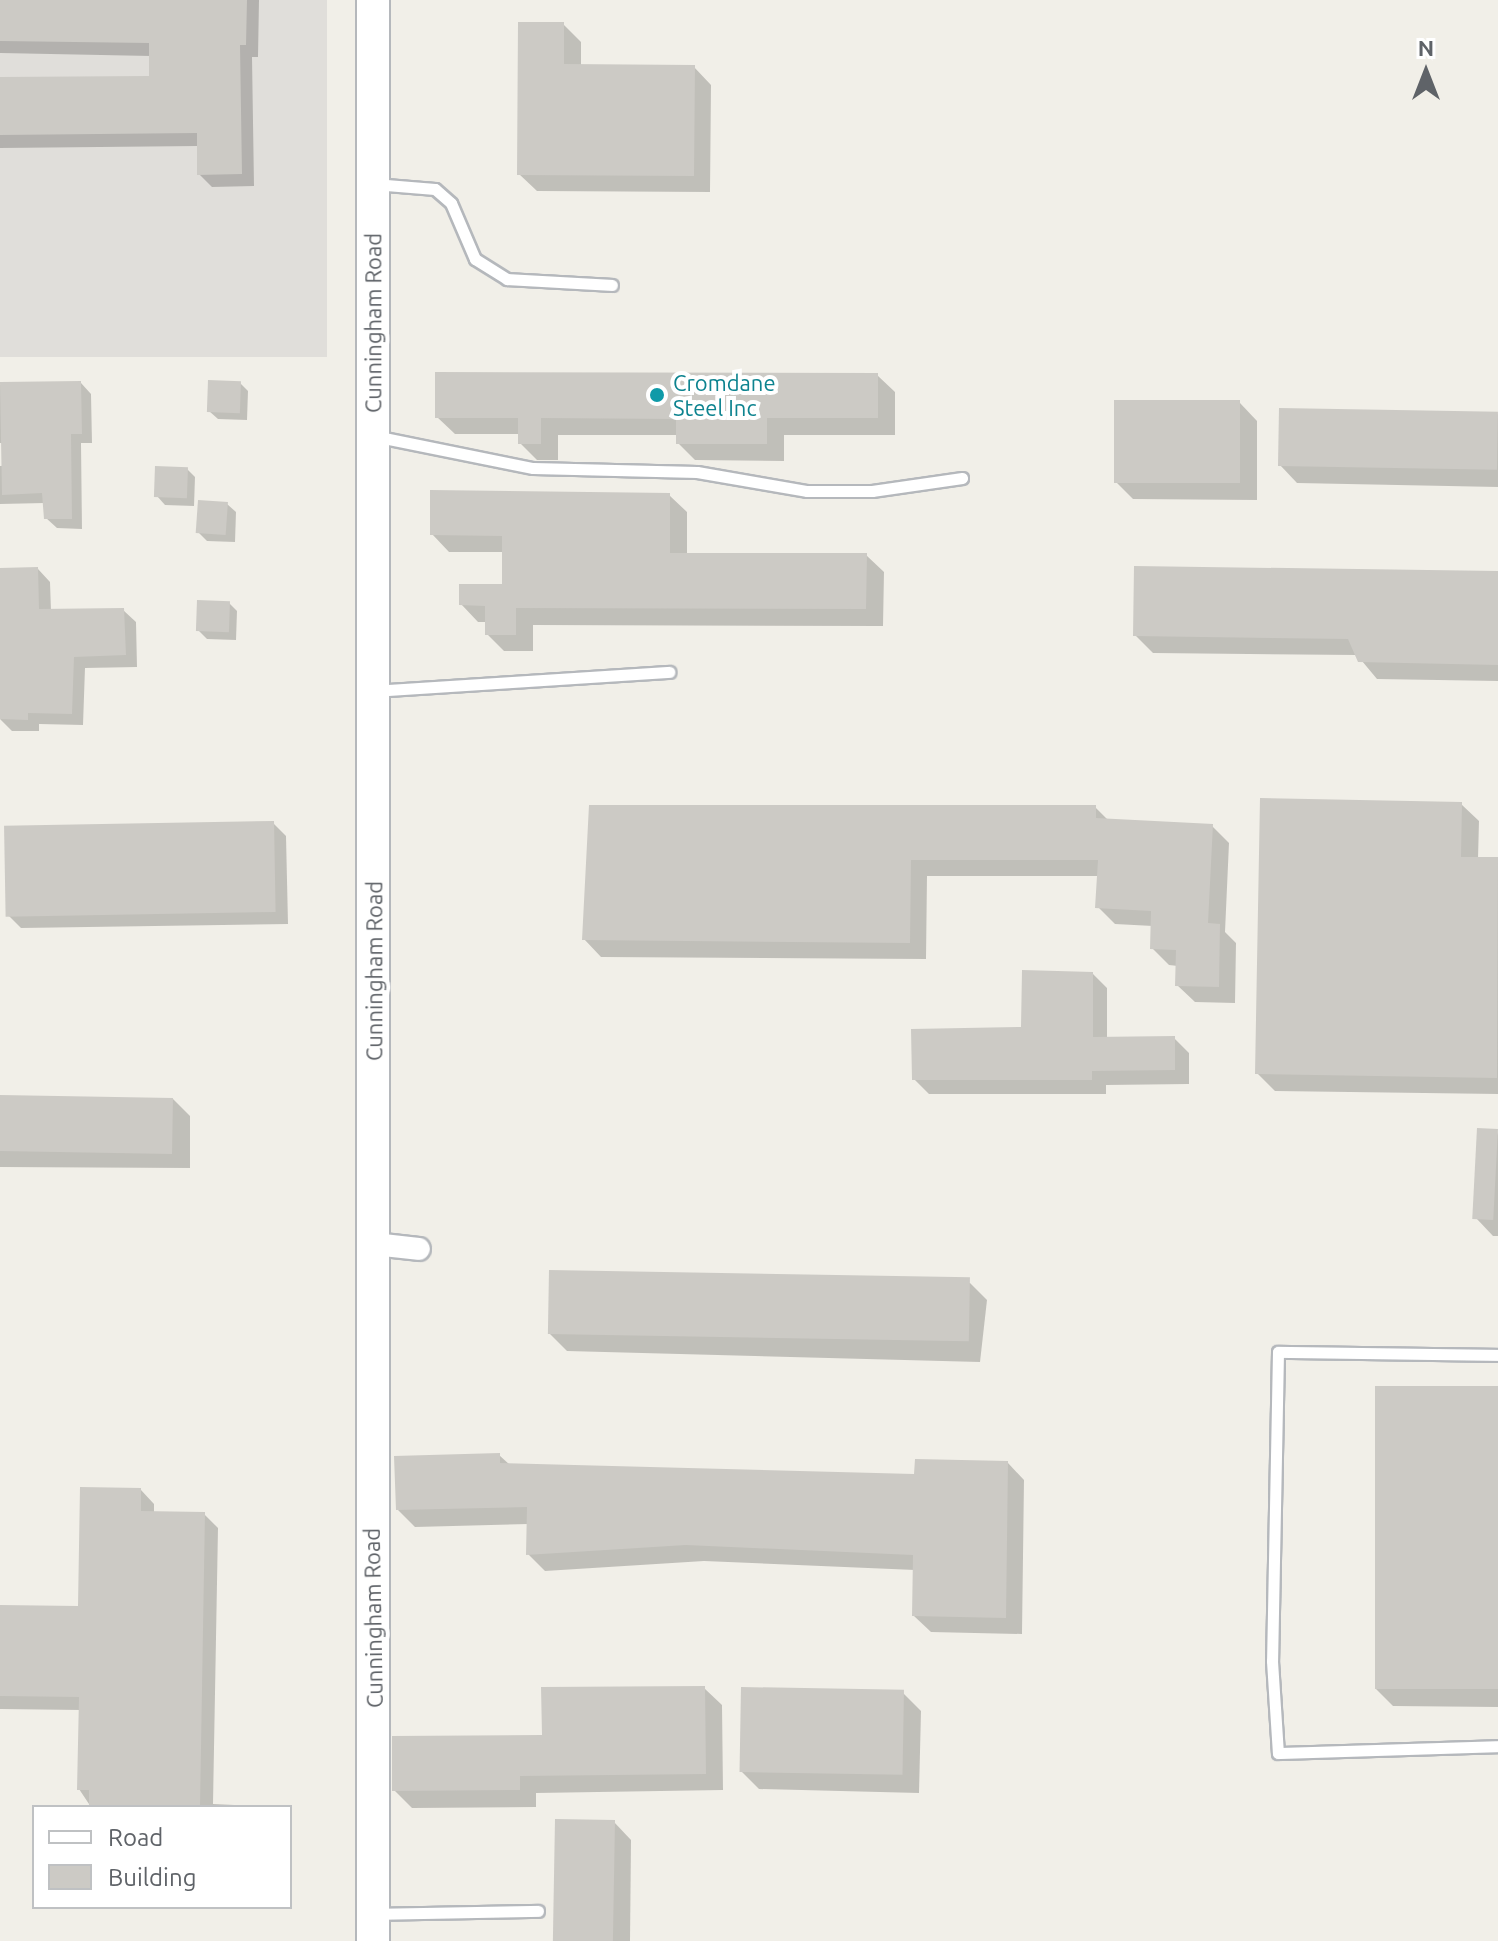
<!DOCTYPE html>
<html>
<head>
<meta charset="utf-8">
<style>
  body { margin:0 }
  #map { position:relative; width:1498px; height:1941px; overflow:hidden; background:#f1efe8; font-family:Ubuntu,sans-serif }
  div>[style] { position:absolute }
  [style*='--x'] { left:calc(var(--x)*1px); top:calc(var(--y)*1px); width:calc(var(--w)*1px); rotate:calc(var(--a)*1deg) }
  .industrial>* { inset:0; background:#e0deda; transform-origin:0 0 }
  .shadow>* { inset:0; background:#0003 }
  .building>* { inset:0; background:#cccac5; transform-origin:0 0 }
  .roads { filter:drop-shadow(2px 0 #b5b8bc) drop-shadow(-2px 0 #b5b8bc) drop-shadow(0 2px #b5b8bc) drop-shadow(0 -2px #b5b8bc) }
  .lane>* { height:11px; margin:-5.5px; padding:0 5.5px; transform-origin:5.5px; border-radius:5.5px; background:#fff }
  .street>* { height:22px; margin:-11px; padding:0 11px; transform-origin:11px; border-radius:11px; background:#fff }
  .secondary>* { height:32px; margin:-16px; padding:0 16px; transform-origin:16px; border-radius:16px; background:#fff }
  .dots>* { width:22px; height:22px; translate:-50% -50%; box-sizing:border-box; border:4px solid #fff; border-radius:50% }
  span { translate:-50% -50%; white-space:nowrap; text-align:center; line-height:1.15; -webkit-text-stroke:8px #fff; paint-order:stroke }
  .street-label { font-size:22px; color:#5f6368 }
  .culture-label { font-size:22px; color:#0d838f }
  .left { translate:0 -50%; text-align:left }
  .legend { position:absolute; left:32px; top:1805px; width:260px; height:104px; box-sizing:border-box; background:#fff; border:2px solid #bfc1c3; margin:0; padding:10px 14px; list-style:none; font-size:24px; color:#5f6368 }
  .legend li { display:flex; align-items:center; gap:16px; height:40px }
  .legend b { width:40px; border:2px solid #bfc1c3 }
  .north { position:absolute; left:1386px; top:32px; width:80px; height:80px; -webkit-text-stroke:6px #fff; paint-order:stroke; rotate:0deg; font-size:22px; font-weight:700; line-height:32px; text-align:center; color:#5f6368 }
  .north::after { content:''; display:block; margin:auto; width:28px; height:36px; background:#5f6368; clip-path:polygon(50% 0,100% 100%,50% 72%,0 100%) }
</style>
</head>
<body>
<div id="map">
  <div class="industrial">
    <i style="left:0;top:0;width:327px;height:357px"></i>
  </div>
  <div class="shadow">
    <i style="clip-path:polygon(0 0,259px 0,258px 57px,252px 57px,254px 186px,212px 187px,199px 174px,199px 146px,0 148px,0 79px,151px 78px,151px 56px,0 53px)"></i>
    <i style="clip-path:polygon(563px 24px,581px 42px,581px 66px,694px 67px,711px 85px,710px 192px,537px 191px,519px 174px)"></i>
    <i style="clip-path:polygon(877px 375px,895px 392px,895px 435px,784px 435px,784px 461px,695px 460px,678px 443px,678px 435px,558px 435px,558px 460px,537px 460px,520px 443px,520px 434px,455px 434px,437px 417px)"></i>
    <i style="clip-path:polygon(81px 383px,91px 394px,92px 443px,81px 443px,82px 529px,57px 528px,46px 518px,45px 503px,0 504px,0 466px,17px 465px,16px 443px,0 443px,0 385px)"></i>
    <i style="clip-path:polygon(240px 383px,248px 391px,247px 420px,218px 419px,209px 411px)"></i>
    <i style="clip-path:polygon(1240px 403px,1257px 421px,1257px 500px,1133px 499px,1116px 482px)"></i>
    <i style="clip-path:polygon(1498px 414px,1498px 487px,1297px 483px,1280px 465px)"></i>
    <i style="clip-path:polygon(187px 469px,195px 477px,194px 506px,165px 505px,157px 496px)"></i>
    <i style="clip-path:polygon(669px 495px,687px 512px,687px 555px,866px 555px,884px 572px,883px 626px,533px 625px,533px 651px,504px 651px,487px 634px,487px 622px,478px 622px,461px 604px,504px 586px,504px 552px,449px 552px,432px 534px)"></i>
    <i style="clip-path:polygon(227px 504px,236px 512px,235px 542px,207px 541px,198px 532px)"></i>
    <i style="clip-path:polygon(38px 569px,50px 582px,51px 611px,123px 610px,136px 622px,137px 667px,85px 668px,83px 725px,39px 724px,39px 731px,12px 731px,0 719px,0 570px)"></i>
    <i style="clip-path:polygon(1498px 573px,1498px 681px,1377px 679px,1357px 655px,1153px 653px,1135px 635px)"></i>
    <i style="clip-path:polygon(229px 603px,237px 611px,236px 640px,207px 639px,198px 630px)"></i>
    <i style="clip-path:polygon(1461px 804px,1479px 821px,1478px 859px,1498px 859px,1498px 1094px,1275px 1091px,1257px 1073px)"></i>
    <i style="clip-path:polygon(1095px 807px,1108px 820px,1212px 826px,1229px 843px,1225px 932px,1236px 943px,1235px 1003px,1195px 1002px,1177px 985px,1178px 966px,1169px 965px,1152px 948px,1153px 926px,1115px 924px,1098px 907px,1099px 876px,927px 876px,926px 959px,601px 957px,584px 939px)"></i>
    <i style="clip-path:polygon(273px 823px,286px 836px,288px 924px,21px 928px,8px 915px)"></i>
    <i style="clip-path:polygon(1093px 974px,1107px 988px,1107px 1039px,1174px 1038px,1189px 1053px,1189px 1084px,1106px 1085px,1106px 1094px,929px 1094px,914px 1079px,1023px 1029px)"></i>
    <i style="clip-path:polygon(0 1097px,173px 1099px,190px 1116px,190px 1168px,0 1167px)"></i>
    <i style="clip-path:polygon(1498px 1131px,1498px 1236px,1493px 1236px,1476px 1218px)"></i>
    <i style="clip-path:polygon(970px 1283px,987px 1300px,980px 1362px,567px 1351px,550px 1334px)"></i>
    <i style="clip-path:polygon(1498px 1388px,1498px 1707px,1393px 1706px,1376px 1689px)"></i>
    <i style="clip-path:polygon(499px 1455px,510px 1465px,916px 1476px,1008px 1463px,1024px 1480px,1022px 1634px,931px 1632px,914px 1616px,915px 1570px,704px 1561px,545px 1571px,528px 1554px,528px 1524px,415px 1527px,398px 1510px)"></i>
    <i style="clip-path:polygon(141px 1490px,154px 1504px,154px 1513px,204px 1514px,218px 1528px,213px 1804px,278px 1807px,91px 1807px,79px 1789px,81px 1710px,0 1709px,0 1607px,80px 1608px)"></i>
    <i style="clip-path:polygon(704px 1688px,722px 1705px,723px 1790px,536px 1793px,536px 1807px,412px 1808px,394px 1790px)"></i>
    <i style="clip-path:polygon(903px 1693px,921px 1711px,919px 1793px,759px 1789px,741px 1771px)"></i>
    <i style="clip-path:polygon(614px 1822px,631px 1840px,630px 1941px,554px 1941px)"></i>
  </div>
  <div class="building">
    <i style="clip-path:polygon(0 0,247px 0,246px 45px,240px 45px,242px 174px,197px 175px,197px 133px,0 135px,0 77px,149px 76px,149px 43px,0 41px)"></i>
    <i style="clip-path:polygon(518px 22px,564px 22px,564px 64px,695px 65px,694px 176px,517px 175px)"></i>
    <i style="clip-path:polygon(435px 372px,878px 373px,878px 418px,767px 418px,767px 444px,676px 444px,676px 419px,541px 418px,541px 444px,518px 444px,518px 418px,435px 418px)"></i>
    <i style="left:208px;top:380px;width:33px;height:32px;rotate:2deg"></i>
    <i style="clip-path:polygon(81px 381px,82px 434px,71px 434px,72px 519px,44px 519px,42px 493px,2px 495px,0 382px)"></i>
    <i style="left:1114px;top:400px;width:126px;height:83px"></i>
    <i style="left:1279px;top:408px;width:219px;height:58px;rotate:1deg"></i>
    <i style="left:155px;top:466px;width:33px;height:31px;rotate:2deg"></i>
    <i style="clip-path:polygon(430px 490px,670px 493px,670px 553px,867px 553px,866px 609px,516px 608px,516px 635px,485px 635px,485px 606px,459px 605px,459px 584px,502px 584px,502px 536px,430px 535px)"></i>
    <i style="left:198px;top:500px;width:30px;height:33px;rotate:4deg"></i>
    <i style="clip-path:polygon(1134px 566px,1498px 571px,1498px 665px,1358px 662px,1348px 639px,1133px 636px)"></i>
    <i style="clip-path:polygon(38px 567px,39px 609px,124px 608px,126px 655px,74px 657px,72px 714px,28px 713px,28px 720px,0 719px,0 568px)"></i>
    <i style="left:197px;top:600px;width:33px;height:31px;rotate:2deg"></i>
    <i style="clip-path:polygon(1260px 798px,1462px 802px,1461px 857px,1498px 857px,1497px 1078px,1255px 1074px)"></i>
    <i style="clip-path:polygon(589px 805px,1096px 805px,1096px 818px,1213px 824px,1208px 923px,1220px 924px,1219px 987px,1175px 986px,1176px 950px,1150px 949px,1151px 911px,1095px 908px,1098px 860px,911px 860px,910px 943px,582px 940px)"></i>
    <i style="left:274px;top:821px;width:91px;height:270px;rotate:89deg"></i>
    <i style="clip-path:polygon(1022px 970px,1093px 972px,1093px 1037px,1175px 1036px,1175px 1070px,1092px 1071px,1092px 1080px,912px 1080px,911px 1029px,1021px 1027px)"></i>
    <i style="left:0;top:1095px;width:173px;height:56px;rotate:1deg"></i>
    <i style="left:1477px;top:1128px;width:21px;height:91px;rotate:3deg"></i>
    <i style="left:549px;top:1270px;width:421px;height:64px;rotate:1deg"></i>
    <i style="left:1375px;top:1386px;width:123px;height:303px"></i>
    <i style="clip-path:polygon(500px 1453px,500px 1463px,914px 1474px,915px 1459px,1008px 1461px,1006px 1618px,912px 1616px,913px 1555px,686px 1545px,526px 1555px,527px 1507px,396px 1510px,394px 1456px)"></i>
    <i style="clip-path:polygon(80px 1487px,141px 1488px,141px 1511px,205px 1512px,200px 1807px,89px 1807px,89px 1790px,77px 1790px,79px 1697px,0 1696px,0 1605px,78px 1606px)"></i>
    <i style="clip-path:polygon(705px 1686px,706px 1774px,520px 1776px,520px 1790px,392px 1791px,392px 1736px,542px 1735px,541px 1687px)"></i>
    <i style="left:741px;top:1687px;width:163px;height:85px;rotate:1deg"></i>
    <i style="left:555px;top:1819px;width:60px;height:122px;rotate:1deg"></i>
  </div>
  <div class="roads">
    <div class="lane">
      <i style="--x:374;--y:184;--w:61;--a:4.7"></i>
      <i style="--x:435;--y:189;--w:21;--a:41"></i>
      <i style="--x:451;--y:203;--w:61;--a:66.8"></i>
      <i style="--x:475;--y:259;--w:38;--a:32"></i>
      <i style="--x:507;--y:279;--w:105;--a:3.3"></i>
      <i style="--x:374;--y:436;--w:162;--a:11.4"></i>
      <i style="--x:533;--y:468;--w:164;--a:1.4"></i>
      <i style="--x:697;--y:472;--w:112;--a:9.8"></i>
      <i style="--x:807;--y:491;--w:65;--a:0"></i>
      <i style="--x:872;--y:491;--w:91;--a:-8.2"></i>
      <i style="--x:374;--y:691;--w:296;--a:-3.7"></i>
      <i style="--x:1498;--y:1355;--w:220;--a:-179.2"></i>
      <i style="--x:1278;--y:1352;--w:309;--a:91.1"></i>
      <i style="--x:1272;--y:1661;--w:92;--a:86.3"></i>
      <i style="--x:1278;--y:1753;--w:220;--a:-1.8"></i>
      <i style="--x:375;--y:1914;--w:163;--a:-1.1"></i>
    </div>
    <div class="street">
      <i style="--x:374;--y:1244;--w:45;--a:6.3"></i>
    </div>
    <div class="secondary">
      <i style="--x:373;--y:1941;--w:1941;--a:-90"></i>
    </div>
  </div>
  <div class="dots">
    <i style="left:657px;top:395px;background:#0f9aa8"></i>
  </div>
  <div class="street-label">
    <span style="left:373px;top:323px;rotate:-90deg">Cunningham Road</span>
    <span style="left:374px;top:971px;rotate:-90deg">Cunningham Road</span>
    <span style="left:373px;top:1618px;rotate:-91deg">Cunningham Road</span>
  </div>
  <div class="culture-label">
    <span class="left" style="left:673px;top:395px">Cromdane<br>Steel Inc</span>
  </div>
  <ul class="legend">
  <li><b style="height:10px;background:#fff"></b>Road</li>
  <li><b style="height:22px;background:#cccac5"></b>Building</li>
  </ul>
  <div class="north">N</div>
</div>
</body>
</html>
